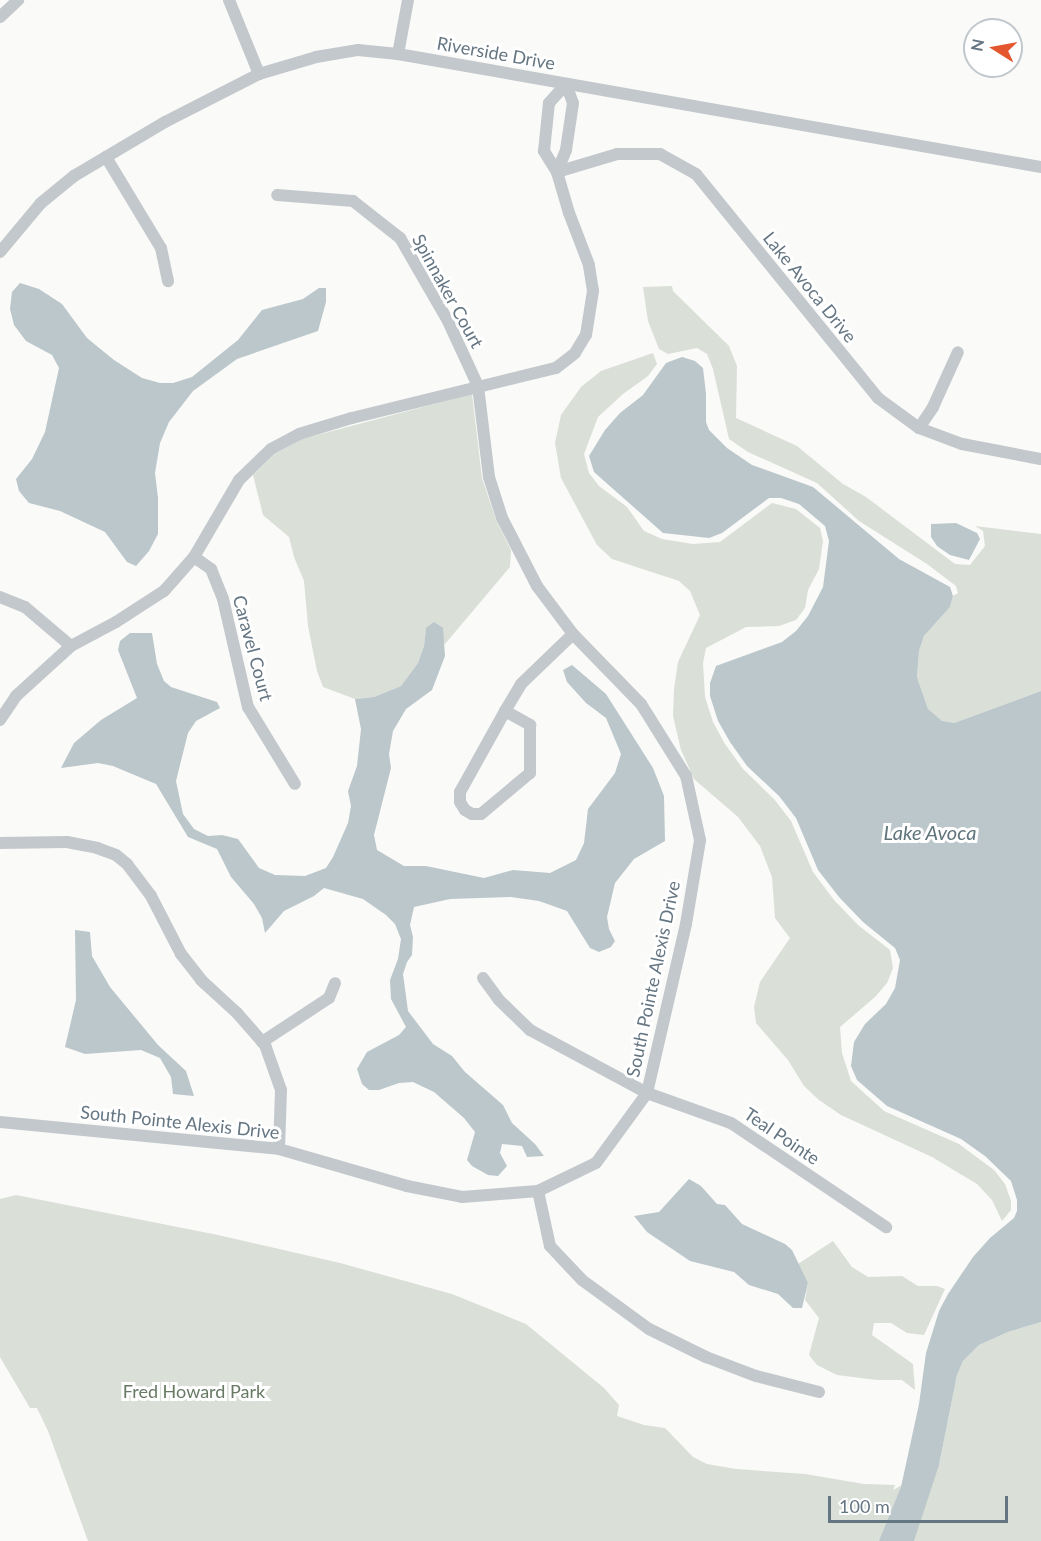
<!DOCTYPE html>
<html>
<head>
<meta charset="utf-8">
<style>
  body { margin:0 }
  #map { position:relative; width:1041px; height:1541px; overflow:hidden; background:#fafaf8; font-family:Lato,sans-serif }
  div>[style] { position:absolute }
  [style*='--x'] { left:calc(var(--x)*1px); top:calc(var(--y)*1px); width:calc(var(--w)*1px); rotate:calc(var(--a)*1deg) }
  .green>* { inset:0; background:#dadfd7 }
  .water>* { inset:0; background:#bbc7cb }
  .minor>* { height:12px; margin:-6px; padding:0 6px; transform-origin:6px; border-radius:6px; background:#c3c8cc }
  span { translate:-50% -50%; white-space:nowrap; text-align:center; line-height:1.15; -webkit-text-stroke:6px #fff; paint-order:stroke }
  .street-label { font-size:18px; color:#657683 }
  .park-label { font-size:18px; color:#687a64 }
  .water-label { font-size:20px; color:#60757c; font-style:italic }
  .north { position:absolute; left:963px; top:18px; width:60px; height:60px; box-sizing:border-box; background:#fff; border:2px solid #c1c8cd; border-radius:50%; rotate:281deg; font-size:16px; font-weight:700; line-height:24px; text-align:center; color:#657683 }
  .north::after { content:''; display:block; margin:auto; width:21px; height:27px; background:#e4572e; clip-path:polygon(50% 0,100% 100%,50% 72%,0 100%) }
  .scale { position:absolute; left:828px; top:1496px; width:180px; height:27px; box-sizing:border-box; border:3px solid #657683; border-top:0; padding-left:8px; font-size:18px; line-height:21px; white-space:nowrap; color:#657683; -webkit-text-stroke:4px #fff; paint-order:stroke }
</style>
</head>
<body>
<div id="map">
  <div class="green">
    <i style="clip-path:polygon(672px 286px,673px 291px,729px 346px,737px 366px,736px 418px,797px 446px,843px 484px,866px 497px,955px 564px,970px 565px,985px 546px,983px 531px,975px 526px,1041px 534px,1041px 691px,954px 723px,942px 722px,928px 709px,917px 677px,919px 651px,924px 636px,950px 607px,953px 596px,958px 593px,956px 586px,927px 564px,859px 521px,817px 483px,748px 452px,729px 439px,713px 369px,707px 354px,697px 348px,668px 354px,659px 349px,648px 321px,643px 287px)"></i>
    <i style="clip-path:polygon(653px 353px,657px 364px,648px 376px,623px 394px,598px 417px,584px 454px,589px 473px,599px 486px,627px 507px,644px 531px,662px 539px,693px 544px,720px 542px,772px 503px,796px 509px,820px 528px,823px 541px,819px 569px,808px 590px,805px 608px,796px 620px,779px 626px,746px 627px,706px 648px,703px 663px,705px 697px,713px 722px,725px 744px,743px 769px,774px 799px,791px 821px,813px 872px,834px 900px,858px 925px,890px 950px,893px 968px,887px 983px,875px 997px,840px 1027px,842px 1053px,851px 1081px,884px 1111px,959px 1144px,994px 1170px,1005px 1184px,1011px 1201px,1011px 1210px,1002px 1221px,992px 1200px,977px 1184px,932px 1157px,841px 1115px,819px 1100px,804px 1086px,788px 1060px,756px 1023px,754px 1007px,760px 982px,790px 938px,775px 918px,772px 877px,760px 846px,738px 817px,694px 779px,681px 750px,673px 716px,674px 689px,678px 662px,700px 615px,690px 591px,679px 581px,612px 559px,597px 545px,561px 478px,555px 443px,561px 415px,581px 387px,601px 371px)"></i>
    <i style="clip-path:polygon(472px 394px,482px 478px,496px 520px,511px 550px,510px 567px,445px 644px,426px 628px,424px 646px,418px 663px,401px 686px,374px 697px,355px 699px,323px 687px,317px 671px,308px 626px,304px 581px,294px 557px,289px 537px,263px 515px,253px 475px,275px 454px,302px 439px)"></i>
    <i style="clip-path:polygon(16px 1195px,218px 1235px,340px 1263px,452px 1294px,526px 1324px,604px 1388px,619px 1405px,617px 1416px,644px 1425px,665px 1428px,693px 1457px,707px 1464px,736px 1469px,805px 1474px,864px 1484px,895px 1485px,893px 1490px,939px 1465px,957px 1375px,963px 1361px,979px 1345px,1008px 1332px,1041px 1322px,1041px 1541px,88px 1541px,48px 1431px,37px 1408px,30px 1408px,0 1357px,0 1199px)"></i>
    <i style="clip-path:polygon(833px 1241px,852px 1267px,868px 1277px,902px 1276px,918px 1286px,937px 1286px,945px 1289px,924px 1335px,907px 1333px,891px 1323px,874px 1323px,872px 1335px,913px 1364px,915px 1390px,902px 1380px,877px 1380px,837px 1375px,817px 1365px,809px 1355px,819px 1318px,805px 1300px,808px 1283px,798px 1264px)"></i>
  </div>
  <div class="water">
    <i style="clip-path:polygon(20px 283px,39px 289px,62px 304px,87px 338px,114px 360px,142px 378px,160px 383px,173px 383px,192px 377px,238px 340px,262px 310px,303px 299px,319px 288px,326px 288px,326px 302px,318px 331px,237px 359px,193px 391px,169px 422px,160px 443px,155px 473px,158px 498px,158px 534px,149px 551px,136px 566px,127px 562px,105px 532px,60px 511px,29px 503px,19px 491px,16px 479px,32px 459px,45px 432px,59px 368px,52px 355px,26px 341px,14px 325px,10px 309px,12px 292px)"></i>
    <i style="clip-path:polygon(682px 357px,695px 361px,703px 368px,706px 394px,706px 422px,709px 430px,727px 448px,752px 465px,813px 487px,899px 559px,950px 587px,953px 596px,950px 607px,924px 636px,919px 651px,917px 677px,928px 709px,942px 721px,954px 723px,1041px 691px,1041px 1322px,1008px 1332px,979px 1345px,963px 1361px,957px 1375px,939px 1465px,914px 1541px,879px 1541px,901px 1487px,919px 1404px,926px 1353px,939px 1311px,948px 1294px,973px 1257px,990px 1238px,1014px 1218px,1017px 1211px,1017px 1200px,1011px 1181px,985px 1156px,961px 1139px,887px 1106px,857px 1080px,851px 1066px,854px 1042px,865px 1024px,886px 1004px,895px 988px,900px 960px,895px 948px,863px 922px,839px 897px,818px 870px,796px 818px,779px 796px,747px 766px,730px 742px,718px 721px,710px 696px,710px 683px,716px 666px,782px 642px,796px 631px,808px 616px,823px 587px,829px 541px,825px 526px,799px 504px,781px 498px,769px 498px,722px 533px,709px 538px,663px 533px,594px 472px,589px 456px,605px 430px,620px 413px,643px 395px,666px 363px)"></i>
    <i style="clip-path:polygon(956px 523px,977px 533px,980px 539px,969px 560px,950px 555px,937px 546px,931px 537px,931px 524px)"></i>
    <i style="clip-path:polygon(434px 622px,443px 628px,445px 656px,432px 690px,406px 709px,393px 731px,389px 754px,391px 768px,374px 835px,377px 850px,404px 866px,426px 866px,484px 878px,513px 870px,550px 873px,576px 860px,584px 843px,588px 809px,615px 773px,621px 754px,606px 718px,586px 703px,567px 682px,563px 670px,572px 665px,606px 694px,653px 768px,664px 796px,665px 841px,634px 859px,615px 883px,607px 917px,609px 929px,615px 941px,611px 947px,599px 952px,590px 948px,567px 911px,539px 901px,511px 897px,450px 899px,414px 907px,410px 925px,413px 937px,412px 955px,407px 962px,403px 974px,408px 1011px,433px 1044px,452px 1056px,465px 1072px,503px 1105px,512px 1123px,535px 1144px,544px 1156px,527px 1157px,522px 1146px,502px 1144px,500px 1153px,507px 1166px,498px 1176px,488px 1175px,472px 1166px,467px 1160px,475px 1132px,464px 1118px,434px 1092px,413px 1082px,399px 1083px,379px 1090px,369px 1090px,362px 1084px,357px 1069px,367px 1052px,399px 1035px,406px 1027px,391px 999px,390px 980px,398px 959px,401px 939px,395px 924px,386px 915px,363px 899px,324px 888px,314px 896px,284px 911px,265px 933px,262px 918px,254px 904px,231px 877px,217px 849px,188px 837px,156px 784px,113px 766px,98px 763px,61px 768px,74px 743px,101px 720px,137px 698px,118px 650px,120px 641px,130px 633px,152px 633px,157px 664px,164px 681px,171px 687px,217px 702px,220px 708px,196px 721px,188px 733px,176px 781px,183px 814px,194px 829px,208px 836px,222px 835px,238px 839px,259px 868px,275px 875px,305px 876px,326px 868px,333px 857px,348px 823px,351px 806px,348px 791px,357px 766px,361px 729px,355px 699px,374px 697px,401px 686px,418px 663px,424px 646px,426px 628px)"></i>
    <i style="clip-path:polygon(75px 930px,90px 932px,92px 956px,110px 987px,158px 1045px,186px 1071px,194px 1096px,173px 1094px,171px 1077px,160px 1058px,141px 1050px,85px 1054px,65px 1047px,76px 1000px)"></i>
    <i style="clip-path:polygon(689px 1179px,701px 1186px,717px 1204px,725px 1205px,742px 1224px,785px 1244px,792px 1250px,808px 1283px,802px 1308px,793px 1308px,778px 1294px,749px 1285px,734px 1272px,690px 1261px,647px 1232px,634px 1216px,659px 1212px)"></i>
  </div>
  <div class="minor">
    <i style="--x:229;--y:0;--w:80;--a:67.9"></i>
    <i style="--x:0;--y:17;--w:25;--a:-43"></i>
    <i style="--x:398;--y:54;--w:55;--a:-79.5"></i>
    <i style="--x:566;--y:84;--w:20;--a:70"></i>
    <i style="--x:573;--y:103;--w:48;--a:98.5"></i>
    <i style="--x:566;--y:150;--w:24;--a:112"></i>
    <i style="--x:557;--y:172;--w:25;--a:-122"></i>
    <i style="--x:544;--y:151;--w:48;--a:-84.1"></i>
    <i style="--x:549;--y:103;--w:25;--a:-48"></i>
    <i style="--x:106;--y:157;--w:106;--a:58.9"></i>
    <i style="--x:161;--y:248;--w:34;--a:78"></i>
    <i style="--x:0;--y:252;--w:64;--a:-50.1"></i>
    <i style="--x:41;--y:203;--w:43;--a:-39.3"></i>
    <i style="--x:74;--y:176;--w:106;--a:-30.7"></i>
    <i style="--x:165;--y:122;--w:106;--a:-27.1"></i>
    <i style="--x:259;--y:74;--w:59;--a:-16.6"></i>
    <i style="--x:316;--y:57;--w:43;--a:-9.5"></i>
    <i style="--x:358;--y:50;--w:40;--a:5.7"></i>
    <i style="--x:398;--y:54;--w:653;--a:9.97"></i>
    <i style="--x:919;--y:428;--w:25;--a:-56"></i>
    <i style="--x:933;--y:407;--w:60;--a:-65.6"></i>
    <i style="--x:194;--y:557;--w:21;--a:35"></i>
    <i style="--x:211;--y:569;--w:32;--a:68"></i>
    <i style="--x:223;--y:599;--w:111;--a:77"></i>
    <i style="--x:248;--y:707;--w:90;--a:58.6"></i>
    <i style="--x:0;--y:597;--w:27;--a:22"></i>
    <i style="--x:25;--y:607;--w:60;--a:40.3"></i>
    <i style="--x:505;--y:711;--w:29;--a:29"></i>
    <i style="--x:530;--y:725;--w:48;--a:90"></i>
    <i style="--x:530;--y:773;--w:64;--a:140.1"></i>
    <i style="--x:481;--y:814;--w:9;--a:180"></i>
    <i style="--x:472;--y:814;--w:8;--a:-150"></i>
    <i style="--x:465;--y:810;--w:9;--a:-122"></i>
    <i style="--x:460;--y:802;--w:10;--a:-90"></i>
    <i style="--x:460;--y:792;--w:93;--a:-60.9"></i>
    <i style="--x:505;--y:711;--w:31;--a:-59"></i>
    <i style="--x:521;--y:684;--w:72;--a:-43.9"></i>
    <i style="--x:0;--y:720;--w:29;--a:-56"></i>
    <i style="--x:16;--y:696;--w:74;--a:-42.3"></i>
    <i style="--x:71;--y:646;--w:51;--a:-28.1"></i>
    <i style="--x:116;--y:622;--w:57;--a:-32.9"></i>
    <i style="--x:164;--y:591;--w:45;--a:-48.6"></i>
    <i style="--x:194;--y:557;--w:89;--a:-59.7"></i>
    <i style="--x:239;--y:480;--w:45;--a:-44.1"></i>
    <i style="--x:271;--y:449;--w:32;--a:-28"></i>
    <i style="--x:299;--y:434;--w:55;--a:-16.8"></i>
    <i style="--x:352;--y:418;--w:210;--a:-13.8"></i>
    <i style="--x:556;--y:368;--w:24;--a:-38"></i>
    <i style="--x:575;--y:353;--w:21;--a:-59"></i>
    <i style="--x:586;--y:335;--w:45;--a:-81"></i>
    <i style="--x:593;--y:291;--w:26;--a:-99"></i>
    <i style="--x:589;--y:265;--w:56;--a:-111"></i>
    <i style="--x:569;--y:213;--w:43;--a:-106.3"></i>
    <i style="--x:557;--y:172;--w:63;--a:-16.7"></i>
    <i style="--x:617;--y:154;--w:43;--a:0"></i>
    <i style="--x:660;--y:154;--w:41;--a:29.1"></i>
    <i style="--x:696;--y:174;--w:289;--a:50.9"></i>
    <i style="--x:878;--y:398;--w:51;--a:36.2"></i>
    <i style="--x:919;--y:428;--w:46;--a:20.4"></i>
    <i style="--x:962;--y:444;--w:80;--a:10.8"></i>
    <i style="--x:0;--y:843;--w:67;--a:-0.9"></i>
    <i style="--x:67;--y:842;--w:31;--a:11"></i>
    <i style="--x:97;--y:848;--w:20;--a:20"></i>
    <i style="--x:116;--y:855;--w:14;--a:39"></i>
    <i style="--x:127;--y:864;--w:40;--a:53"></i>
    <i style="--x:151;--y:896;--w:65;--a:62.7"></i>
    <i style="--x:181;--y:954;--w:33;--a:52"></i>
    <i style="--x:201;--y:980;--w:49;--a:42.5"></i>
    <i style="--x:237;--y:1013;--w:43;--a:48.8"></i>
    <i style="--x:265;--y:1045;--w:48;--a:70.4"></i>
    <i style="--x:281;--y:1090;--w:59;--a:91.9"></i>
    <i style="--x:483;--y:978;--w:27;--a:54"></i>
    <i style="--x:499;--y:1000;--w:43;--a:44.1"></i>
    <i style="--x:530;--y:1030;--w:133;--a:28.3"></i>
    <i style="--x:647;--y:1093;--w:89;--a:19.7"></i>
    <i style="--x:731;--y:1123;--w:187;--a:33.9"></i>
    <i style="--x:262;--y:1042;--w:80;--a:-33.3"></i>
    <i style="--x:329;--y:998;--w:16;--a:-68"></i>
    <i style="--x:0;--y:1122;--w:280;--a:5.5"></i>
    <i style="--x:279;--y:1149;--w:133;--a:16.1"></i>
    <i style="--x:407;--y:1186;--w:56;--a:11.3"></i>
    <i style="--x:462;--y:1197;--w:76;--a:-4.5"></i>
    <i style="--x:538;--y:1191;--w:64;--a:-25.8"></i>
    <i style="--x:596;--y:1163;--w:87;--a:-53.9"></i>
    <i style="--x:647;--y:1093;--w:173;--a:-77"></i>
    <i style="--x:686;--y:924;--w:85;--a:-80.5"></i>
    <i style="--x:700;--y:840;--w:66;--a:-102.3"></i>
    <i style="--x:686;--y:776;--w:85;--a:-122"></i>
    <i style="--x:641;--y:704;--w:98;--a:-134.2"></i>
    <i style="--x:573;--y:634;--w:60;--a:-126.9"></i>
    <i style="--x:537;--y:586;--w:76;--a:-117.2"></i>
    <i style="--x:502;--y:518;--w:43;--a:-107.6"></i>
    <i style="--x:489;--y:477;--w:92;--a:-96.9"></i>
    <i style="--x:478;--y:386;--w:72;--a:-114.8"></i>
    <i style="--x:448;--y:321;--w:96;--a:-120"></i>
    <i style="--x:400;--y:238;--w:60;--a:-141.8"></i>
    <i style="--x:353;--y:201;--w:76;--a:-175.5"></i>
    <i style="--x:538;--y:1191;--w:56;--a:77.7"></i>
    <i style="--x:550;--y:1246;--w:47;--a:46.7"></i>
    <i style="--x:582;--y:1280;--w:83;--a:36.2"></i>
    <i style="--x:649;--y:1329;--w:64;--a:26.2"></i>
    <i style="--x:706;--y:1357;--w:53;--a:20.8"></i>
    <i style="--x:756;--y:1376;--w:65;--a:14.3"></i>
  </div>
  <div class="street-label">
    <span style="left:496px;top:53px;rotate:10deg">Riverside Drive</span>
    <span style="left:810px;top:287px;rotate:51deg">Lake Avoca Drive</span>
    <span style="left:448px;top:291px;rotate:61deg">Spinnaker Court</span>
    <span style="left:253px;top:648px;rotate:75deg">Caravel Court</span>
    <span style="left:653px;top:979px;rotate:-78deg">South Pointe Alexis Drive</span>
    <span style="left:180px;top:1122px;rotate:6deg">South Pointe Alexis Drive</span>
    <span style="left:782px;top:1136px;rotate:34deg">Teal Pointe</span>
  </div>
  <div class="park-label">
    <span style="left:194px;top:1391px">Fred Howard Park</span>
  </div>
  <div class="water-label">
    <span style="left:930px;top:832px">Lake Avoca</span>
  </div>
  <div class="north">N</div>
  <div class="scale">100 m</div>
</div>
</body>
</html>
